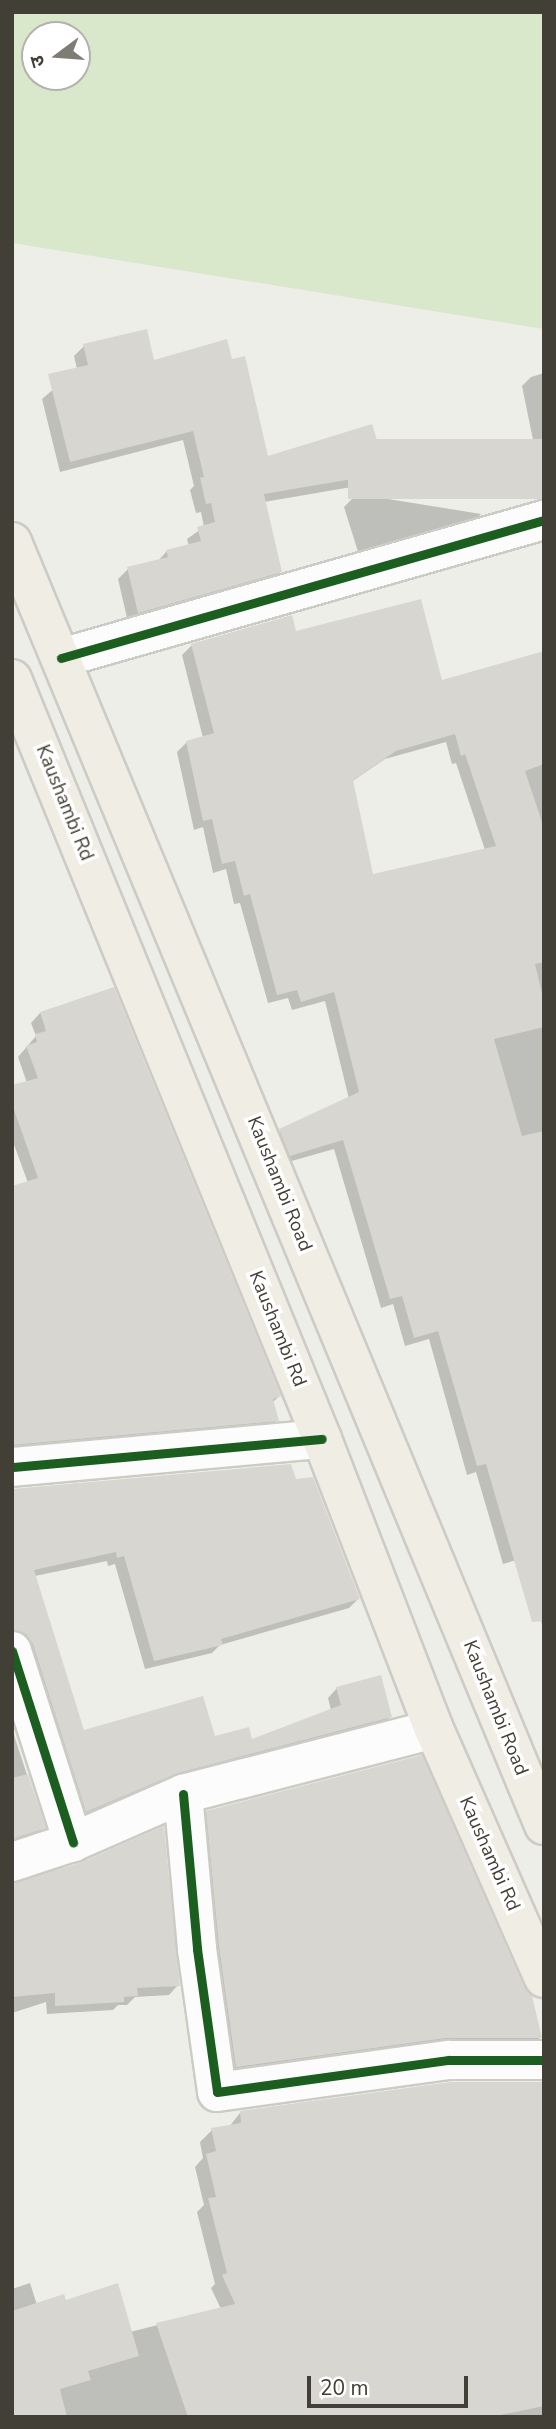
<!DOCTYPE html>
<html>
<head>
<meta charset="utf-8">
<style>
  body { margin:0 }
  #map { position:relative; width:556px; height:2429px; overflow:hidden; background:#eeeee9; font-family:"Nunito Sans","Noto Sans Devanagari",sans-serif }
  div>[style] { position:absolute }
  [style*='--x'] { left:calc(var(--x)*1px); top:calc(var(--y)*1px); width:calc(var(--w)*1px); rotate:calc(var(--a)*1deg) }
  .green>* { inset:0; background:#d9e7cb }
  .shadow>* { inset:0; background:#0003 }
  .building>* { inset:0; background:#d7d6d1; transform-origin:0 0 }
  .roads { filter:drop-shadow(2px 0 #cccbc6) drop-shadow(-2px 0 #cccbc6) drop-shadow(0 2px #cccbc6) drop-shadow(0 -2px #cccbc6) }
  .minor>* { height:38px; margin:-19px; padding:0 19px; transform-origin:19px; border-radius:19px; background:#fcfcfc }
  .major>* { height:38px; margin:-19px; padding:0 19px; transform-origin:19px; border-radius:19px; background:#efede4 }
  .cycleway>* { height:9px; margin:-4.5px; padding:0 4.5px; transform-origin:4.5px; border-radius:4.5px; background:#1b5e20 }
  span { translate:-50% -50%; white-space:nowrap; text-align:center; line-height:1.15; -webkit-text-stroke:7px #fff; paint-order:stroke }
  .street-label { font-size:19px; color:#423f36 }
  .frame { position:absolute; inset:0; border:14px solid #423f36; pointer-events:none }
  .north { position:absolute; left:21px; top:21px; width:70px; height:70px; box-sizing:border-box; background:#fff; border:2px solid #b3b2af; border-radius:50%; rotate:254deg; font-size:19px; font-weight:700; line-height:28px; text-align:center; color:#423f36 }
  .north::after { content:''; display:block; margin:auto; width:24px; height:32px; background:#7e7c75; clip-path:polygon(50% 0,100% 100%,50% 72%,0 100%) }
  .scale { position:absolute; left:307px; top:2376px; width:161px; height:32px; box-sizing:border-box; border:4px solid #423f36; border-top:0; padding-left:9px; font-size:21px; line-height:24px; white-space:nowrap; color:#423f36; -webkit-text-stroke:5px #fff; paint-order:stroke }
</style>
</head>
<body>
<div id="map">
  <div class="green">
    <i style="clip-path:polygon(evenodd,12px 12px,544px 12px,544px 329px,12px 243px,12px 12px,35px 35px,77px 35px,77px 77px,35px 77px,35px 35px)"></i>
  </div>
  <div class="shadow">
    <i style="clip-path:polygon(84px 346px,153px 362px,231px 361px,267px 459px,385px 473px,375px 483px,264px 502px,281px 571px,270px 582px,128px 622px,118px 579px,128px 569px,157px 562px,167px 551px,189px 546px,187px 539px,204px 527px,201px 512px,196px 513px,190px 490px,194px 486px,183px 440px,60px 472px,42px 399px,77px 369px,74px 356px)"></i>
    <i style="clip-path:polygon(544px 373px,544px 473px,540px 474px,522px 386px,531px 377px)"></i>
    <i style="clip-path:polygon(357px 494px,481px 514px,468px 527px,360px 558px,344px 507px)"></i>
    <i style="clip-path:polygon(evenodd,295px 633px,441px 682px,544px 653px,544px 1631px,523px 1558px,503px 1564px,476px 1472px,467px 1475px,429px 1339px,405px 1346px,393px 1304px,381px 1308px,334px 1149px,281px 1164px,271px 1140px,280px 1131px,349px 1099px,325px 1001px,292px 1010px,288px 998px,268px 1003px,240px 903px,234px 904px,226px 869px,213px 873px,203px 827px,194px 830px,177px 752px,186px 743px,203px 738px,182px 655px,192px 645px,295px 633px,446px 742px,452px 764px,456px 763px,485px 850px,372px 876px,351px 782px,385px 759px,446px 742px)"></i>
    <i style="clip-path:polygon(113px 989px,279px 1396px,272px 1403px,277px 1420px,268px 1430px,12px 1453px,12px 1187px,28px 1183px,12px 1139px,12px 1087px,27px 1083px,18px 1057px,36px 1036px,31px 1023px,40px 1013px)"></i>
    <i style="clip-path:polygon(295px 1481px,358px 1599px,349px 1608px,220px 1645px,212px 1653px,145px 1669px,115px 1564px,108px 1566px,107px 1561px,35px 1576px,83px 1733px,251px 1741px,331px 1710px,328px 1698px,337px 1688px,390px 1717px,381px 1726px,77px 1820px,12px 1641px,12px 1490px)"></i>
    <i style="clip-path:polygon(12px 1729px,44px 1827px,34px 1837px,12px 1845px)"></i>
    <i style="clip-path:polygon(207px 1812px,540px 2038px,530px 2047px,226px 2076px,197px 1822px)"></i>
    <i style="clip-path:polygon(12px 1885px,178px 1985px,169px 1995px,135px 1997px,127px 2005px,118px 2005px,113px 2010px,47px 2014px,46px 2002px,12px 2013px)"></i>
    <i style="clip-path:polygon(544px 2084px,544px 2417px,12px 2417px,12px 2289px,30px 2283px,37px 2305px,65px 2302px,130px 2332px,221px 2309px,211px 2288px,215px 2284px,197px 2212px,204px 2205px,195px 2167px,203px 2158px,200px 2142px,212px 2130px,229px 2127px,240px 2113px)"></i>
  </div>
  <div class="building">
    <i style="clip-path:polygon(147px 329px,154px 360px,227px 339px,232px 359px,245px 356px,268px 456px,372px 424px,387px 473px,264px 494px,282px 572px,138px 613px,127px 567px,168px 557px,166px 550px,201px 541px,197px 527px,215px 522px,211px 503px,206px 504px,200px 478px,204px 477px,193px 431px,70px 462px,48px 374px,88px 365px,83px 344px)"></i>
    <i style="left:544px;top:439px;width:60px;height:196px;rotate:90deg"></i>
    <i style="clip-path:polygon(evenodd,421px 599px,442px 680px,544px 651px,544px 764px,525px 771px,544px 828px,544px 962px,535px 964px,544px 1001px,544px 1027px,494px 1039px,522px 1136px,544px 1131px,544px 1621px,532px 1622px,486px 1464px,477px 1466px,438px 1331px,414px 1338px,402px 1296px,390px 1299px,343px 1140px,290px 1156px,279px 1129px,359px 1092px,334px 992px,301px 1002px,297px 990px,277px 995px,250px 894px,244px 896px,235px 861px,222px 864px,212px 819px,203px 821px,186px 741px,214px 733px,191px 644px,292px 615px,296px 631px,421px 599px,455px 734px,461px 756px,465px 754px,496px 846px,373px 874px,353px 780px,396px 751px,455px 734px)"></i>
    <i style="clip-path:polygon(114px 987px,281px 1396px,273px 1399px,279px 1421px,12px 1445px,12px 1186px,38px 1178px,12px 1104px,12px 1085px,38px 1078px,26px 1046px,37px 1042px,35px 1034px,46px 1031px,40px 1012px)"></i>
    <i style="clip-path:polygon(291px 1464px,296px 1479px,313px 1477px,360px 1599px,221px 1639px,223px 1645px,154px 1661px,124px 1556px,117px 1558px,116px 1552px,34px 1570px,84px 1730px,203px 1696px,215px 1736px,249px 1727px,252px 1739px,341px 1705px,336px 1687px,381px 1675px,392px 1717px,178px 1773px,86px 1812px,33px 1644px,26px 1634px,12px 1630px,12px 1489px)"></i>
    <i style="clip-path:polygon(422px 1755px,524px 1987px,532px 1996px,542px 2038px,446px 2038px,236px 2067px,219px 1947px,206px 1811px)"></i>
    <i style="clip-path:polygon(28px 1774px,46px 1828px,12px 1839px,12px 1778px)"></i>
    <i style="clip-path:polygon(164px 1826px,180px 1986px,137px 1988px,138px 1996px,124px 1997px,124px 2002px,55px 2006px,55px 1993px,12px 1997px,12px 1883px,80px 1863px)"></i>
    <i style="clip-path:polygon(451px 2082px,544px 2082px,544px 2406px,491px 2417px,188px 2417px,156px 2323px,235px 2304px,222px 2275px,227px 2273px,208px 2198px,216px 2197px,206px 2154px,216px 2151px,211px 2128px,241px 2123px,240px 2111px)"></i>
    <i style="clip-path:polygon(118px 2283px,139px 2356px,88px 2371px,91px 2380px,60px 2389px,67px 2417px,12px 2417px,12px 2311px,64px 2294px,66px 2300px)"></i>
  </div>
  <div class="roads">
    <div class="minor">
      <i style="--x:61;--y:658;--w:502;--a:-15.95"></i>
      <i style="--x:12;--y:1467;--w:311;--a:-5.2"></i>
      <i style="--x:12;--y:1651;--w:201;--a:72.3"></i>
      <i style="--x:183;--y:1794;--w:156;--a:84.8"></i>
      <i style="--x:197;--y:1949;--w:144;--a:82"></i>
      <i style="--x:217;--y:2092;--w:234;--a:-7.9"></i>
      <i style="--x:449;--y:2060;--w:95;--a:0"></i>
      <i style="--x:12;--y:1862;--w:64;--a:-18.2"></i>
      <i style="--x:73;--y:1842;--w:120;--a:-23.6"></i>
      <i style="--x:183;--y:1794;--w:259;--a:-14.5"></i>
    </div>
    <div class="major">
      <i style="--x:12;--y:542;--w:1389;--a:67.48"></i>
      <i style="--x:12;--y:679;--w:821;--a:67.81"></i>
      <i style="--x:322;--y:1439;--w:311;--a:68.9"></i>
      <i style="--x:434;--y:1729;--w:272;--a:66.2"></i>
    </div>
  </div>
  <div class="cycleway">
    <i style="--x:61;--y:658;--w:502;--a:-15.95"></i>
    <i style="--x:12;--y:1467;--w:311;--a:-5.2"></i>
    <i style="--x:12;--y:1651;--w:201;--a:72.3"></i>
    <i style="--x:183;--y:1794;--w:156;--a:84.8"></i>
    <i style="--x:197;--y:1949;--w:144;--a:82"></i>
    <i style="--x:217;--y:2092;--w:234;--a:-7.9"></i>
    <i style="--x:449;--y:2060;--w:95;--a:0"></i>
  </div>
  <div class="street-label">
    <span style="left:64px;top:803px;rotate:68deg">Kaushambi Rd</span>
    <span style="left:279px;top:1184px;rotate:68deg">Kaushambi Road</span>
    <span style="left:277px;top:1329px;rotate:68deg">Kaushambi Rd</span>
    <span style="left:495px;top:1708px;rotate:68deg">Kaushambi Road</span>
    <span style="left:489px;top:1854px;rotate:66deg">Kaushambi Rd</span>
  </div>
  <div class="frame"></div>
  <div class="north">उ</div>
  <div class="scale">20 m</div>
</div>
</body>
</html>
